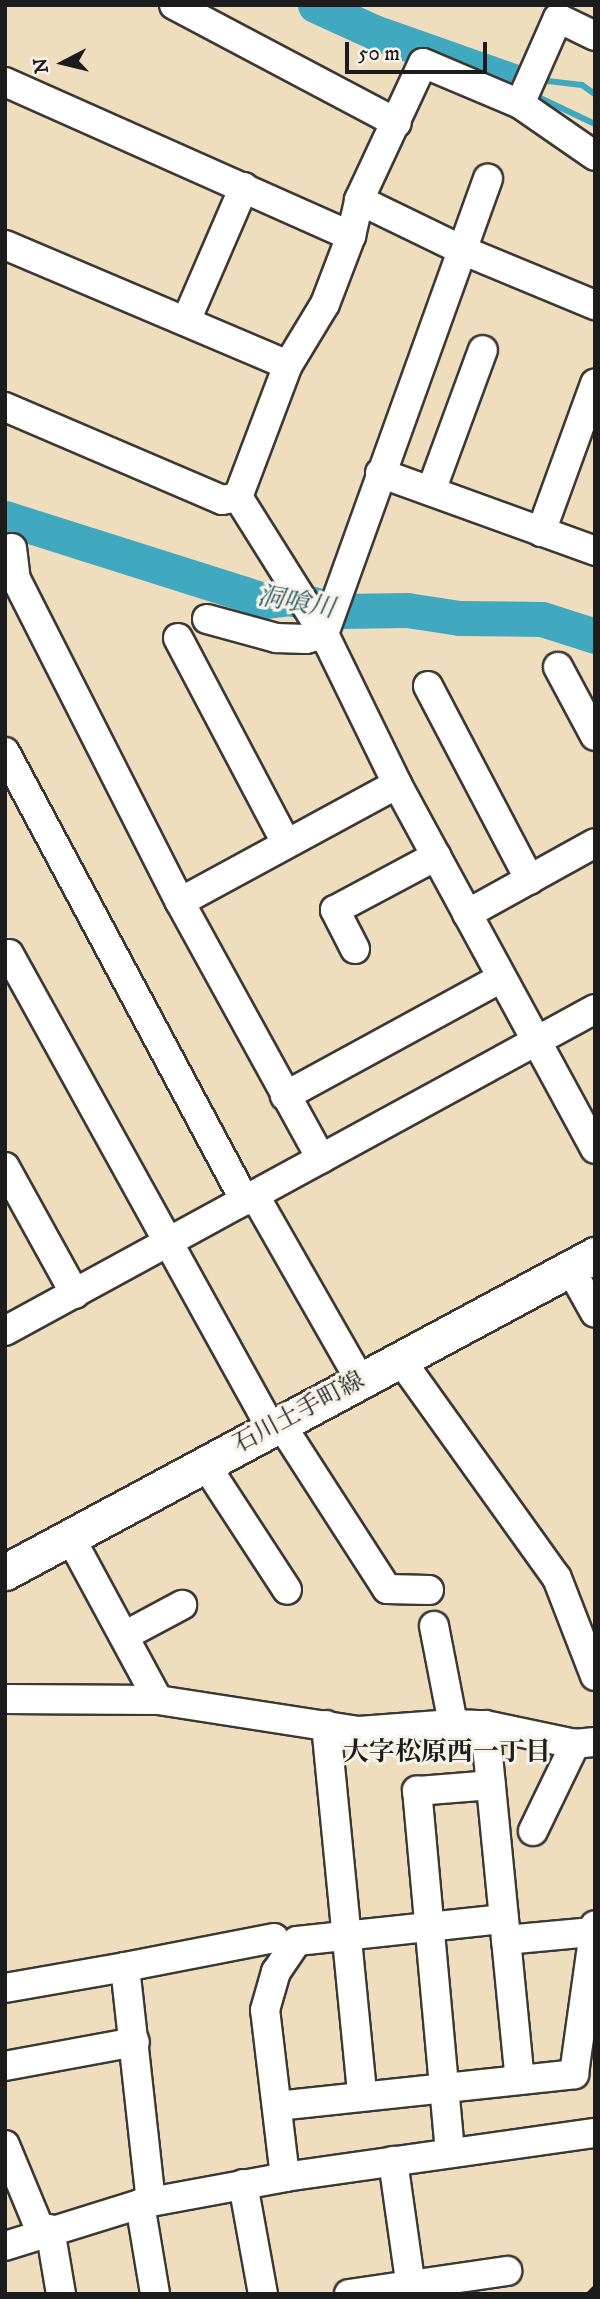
<!DOCTYPE html>
<html>
<head>
<meta charset="utf-8">
<style>
  body { margin:0 }
  #map { position:relative; width:600px; height:2299px; overflow:hidden; background:#efdebd; font-family:"IM FELL DW Pica","Noto Serif JP",serif }
  div>[style] { position:absolute }
  [style*='--x'] { left:calc(var(--x)*1px); top:calc(var(--y)*1px); width:calc(var(--w)*1px); rotate:calc(var(--a)*1deg) }
  .stream>* { height:6px; margin:-3px; padding:0 3px; transform-origin:3px; border-radius:3px; background:#40a9c0 }
  .river>* { height:35px; margin:-17.5px; padding:0 17.5px; transform-origin:17.5px; border-radius:17.5px; background:#40a9c0 }
  .roads { filter:drop-shadow(2px 0 #3c3934) drop-shadow(-2px 0 #3c3934) drop-shadow(0 2px #3c3934) drop-shadow(0 -2px #3c3934) }
  .minor>* { height:28px; margin:-14px; padding:0 14px; transform-origin:14px; border-radius:14px; background:#fff }
  .major>* { height:35px; margin:-17.5px; padding:0 17.5px; transform-origin:17.5px; border-radius:17.5px; background:#fff }
  .rail>* { height:5px; margin-top:-2.5px; transform-origin:0; background:repeating-linear-gradient(90deg,#1c1c1c 0 10px,transparent 0 15px) }
  span { translate:-50% -50%; white-space:nowrap; text-align:center; line-height:1.15; -webkit-text-stroke:6px #f7f3e8; paint-order:stroke }
  .street-label { font-size:24px; color:#1c1c1c }
  .water-label { font-size:26px; color:#2c5b66; font-style:italic }
  .neighbourhood-label { font-size:26px; color:#1c1c1c; font-weight:700 }
  .frame { position:absolute; inset:0; border:7px solid #1c1c1c; pointer-events:none }
  .north { position:absolute; left:28px; top:28px; width:70px; height:70px; -webkit-text-stroke:5px #f7f3e8; paint-order:stroke; rotate:263deg; font-size:19px; font-weight:700; line-height:28px; text-align:center; color:#1c1c1c }
  .north::after { content:''; display:block; margin:auto; width:24px; height:32px; background:#1c1c1c; clip-path:polygon(50% 0,100% 100%,50% 72%,0 100%) }
  .scale { position:absolute; left:345px; top:42px; width:142px; height:32px; box-sizing:border-box; border:4px solid #1c1c1c; border-top:0; padding-left:9px; font-size:21px; line-height:24px; white-space:nowrap; color:#1c1c1c; -webkit-text-stroke:5px #f7f3e8; paint-order:stroke }
</style>
</head>
<body>
<div id="map">
  <div class="stream">
    <i style="--x:539;--y:80;--w:43;--a:6.6"></i>
    <i style="--x:582;--y:85;--w:16;--a:35"></i>
    <i style="--x:534;--y:95;--w:68;--a:25.4"></i>
  </div>
  <div class="river">
    <i style="--x:315;--y:5;--w:65;--a:24.6"></i>
    <i style="--x:374;--y:32;--w:151;--a:19.4"></i>
    <i style="--x:5;--y:518;--w:274;--a:17.6"></i>
    <i style="--x:266;--y:601;--w:24;--a:-7"></i>
    <i style="--x:290;--y:598;--w:52;--a:14.6"></i>
    <i style="--x:340;--y:611;--w:67;--a:-0.9"></i>
    <i style="--x:407;--y:610;--w:53;--a:8.7"></i>
    <i style="--x:459;--y:618;--w:83;--a:0.7"></i>
    <i style="--x:542;--y:619;--w:56;--a:17.8"></i>
  </div>
  <div class="roads">
    <div class="minor">
      <i style="--x:174;--y:5;--w:252;--a:27.9"></i>
      <i style="--x:5;--y:82;--w:379;--a:24"></i>
      <i style="--x:520;--y:104;--w:94;--a:-66.2"></i>
      <i style="--x:558;--y:18;--w:41;--a:25.9"></i>
      <i style="--x:359;--y:200;--w:114;--a:25.9"></i>
      <i style="--x:462;--y:250;--w:144;--a:22.5"></i>
      <i style="--x:5;--y:245;--w:307;--a:23"></i>
      <i style="--x:186;--y:321;--w:146;--a:-66.6"></i>
      <i style="--x:5;--y:407;--w:236;--a:23.2"></i>
      <i style="--x:222;--y:500;--w:16;--a:-11"></i>
      <i style="--x:380;--y:473;--w:229;--a:19.9"></i>
      <i style="--x:431;--y:491;--w:150;--a:-69.8"></i>
      <i style="--x:238;--y:497;--w:162;--a:57.9"></i>
      <i style="--x:324;--y:634;--w:167;--a:64"></i>
      <i style="--x:397;--y:784;--w:415;--a:61.5"></i>
      <i style="--x:238;--y:497;--w:141;--a:-69.3"></i>
      <i style="--x:288;--y:365;--w:71;--a:-58.8"></i>
      <i style="--x:325;--y:304;--w:73;--a:-69.1"></i>
      <i style="--x:351;--y:236;--w:37;--a:-77"></i>
      <i style="--x:359;--y:200;--w:151;--a:-65"></i>
      <i style="--x:423;--y:63;--w:105;--a:22.9"></i>
      <i style="--x:520;--y:104;--w:91;--a:34.7"></i>
      <i style="--x:541;--y:532;--w:158;--a:-70"></i>
      <i style="--x:12;--y:548;--w:31;--a:83"></i>
      <i style="--x:16;--y:579;--w:362;--a:63.1"></i>
      <i style="--x:180;--y:902;--w:293;--a:61.2"></i>
      <i style="--x:207;--y:619;--w:72;--a:15.4"></i>
      <i style="--x:276;--y:638;--w:30;--a:2"></i>
      <i style="--x:306;--y:639;--w:19;--a:-16"></i>
      <i style="--x:324;--y:634;--w:484;--a:-70.2"></i>
      <i style="--x:178;--y:638;--w:232;--a:62.2"></i>
      <i style="--x:558;--y:667;--w:78;--a:61.8"></i>
      <i style="--x:428;--y:686;--w:219;--a:62.3"></i>
      <i style="--x:5;--y:752;--w:509;--a:61.87"></i>
      <i style="--x:180;--y:902;--w:247;--a:-28.5"></i>
      <i style="--x:467;--y:914;--w:146;--a:-29"></i>
      <i style="--x:355;--y:949;--w:44;--a:-117.1"></i>
      <i style="--x:335;--y:910;--w:115;--a:-28.1"></i>
      <i style="--x:9;--y:954;--w:542;--a:61.07"></i>
      <i style="--x:285;--y:1096;--w:246;--a:-28.6"></i>
      <i style="--x:5;--y:1167;--w:145;--a:61.1"></i>
      <i style="--x:255;--y:1196;--w:212;--a:60.3"></i>
      <i style="--x:570;--y:1268;--w:51;--a:60.9"></i>
      <i style="--x:5;--y:1331;--w:672;--a:-28.62"></i>
      <i style="--x:400;--y:1359;--w:269;--a:54.4"></i>
      <i style="--x:557;--y:1578;--w:105;--a:68.8"></i>
      <i style="--x:280;--y:1423;--w:197;--a:57.2"></i>
      <i style="--x:387;--y:1589;--w:42;--a:1.4"></i>
      <i style="--x:205;--y:1464;--w:150;--a:56.9"></i>
      <i style="--x:70;--y:1537;--w:185;--a:61.6"></i>
      <i style="--x:434;--y:1626;--w:100;--a:79"></i>
      <i style="--x:124;--y:1636;--w:66;--a:-28.1"></i>
      <i style="--x:5;--y:1699;--w:153;--a:0.4"></i>
      <i style="--x:158;--y:1700;--w:203;--a:8.8"></i>
      <i style="--x:359;--y:1731;--w:94;--a:-4.3"></i>
      <i style="--x:453;--y:1724;--w:32;--a:2"></i>
      <i style="--x:485;--y:1725;--w:92;--a:11.9"></i>
      <i style="--x:575;--y:1744;--w:20;--a:-6"></i>
      <i style="--x:326;--y:1725;--w:371;--a:84.4"></i>
      <i style="--x:485;--y:1725;--w:356;--a:84.4"></i>
      <i style="--x:533;--y:1831;--w:97;--a:-64.2"></i>
      <i style="--x:506;--y:1940;--w:87;--a:-5.3"></i>
      <i style="--x:125;--y:1967;--w:152;--a:-11"></i>
      <i style="--x:5;--y:1988;--w:122;--a:-9.9"></i>
      <i style="--x:125;--y:1967;--w:236;--a:83.7"></i>
      <i style="--x:5;--y:2066;--w:132;--a:-10.5"></i>
      <i style="--x:277;--y:2106;--w:299;--a:-6.1"></i>
      <i style="--x:574;--y:2074;--w:150;--a:-82"></i>
      <i style="--x:5;--y:2145;--w:94;--a:67.5"></i>
      <i style="--x:450;--y:2152;--w:363;--a:-95.2"></i>
      <i style="--x:417;--y:1791;--w:74;--a:-4.6"></i>
      <i style="--x:393;--y:2161;--w:134;--a:81.9"></i>
      <i style="--x:285;--y:2177;--w:168;--a:-96.8"></i>
      <i style="--x:265;--y:2010;--w:40;--a:-74"></i>
      <i style="--x:276;--y:1972;--w:37;--a:-56"></i>
      <i style="--x:297;--y:1941;--w:208;--a:-6.1"></i>
      <i style="--x:243;--y:2184;--w:112;--a:79.7"></i>
      <i style="--x:140;--y:2204;--w:91;--a:80.5"></i>
      <i style="--x:50;--y:2229;--w:66;--a:80.4"></i>
      <i style="--x:5;--y:2246;--w:141;--a:-17.3"></i>
      <i style="--x:140;--y:2204;--w:147;--a:-10.5"></i>
      <i style="--x:285;--y:2177;--w:313;--a:-8.1"></i>
      <i style="--x:349;--y:2294;--w:160;--a:-8.3"></i>
    </div>
    <div class="major">
      <i style="--x:5;--y:1572;--w:670;--a:-28.25"></i>
    </div>
  </div>
  <div class="rail">
    <i style="--x:588;--y:2294;--w:10;--a:-45"></i>
  </div>
  <div class="street-label">
    <span style="left:299px;top:1413px;rotate:-28deg">石川土手町線</span>
  </div>
  <div class="water-label">
    <span style="left:296px;top:603px;rotate:10deg">洞喰川</span>
  </div>
  <div class="neighbourhood-label">
    <span style="left:447px;top:1753px">大字松原西一丁目</span>
  </div>
  <div class="frame"></div>
  <div class="north">N</div>
  <div class="scale">50 m</div>
</div>
</body>
</html>
